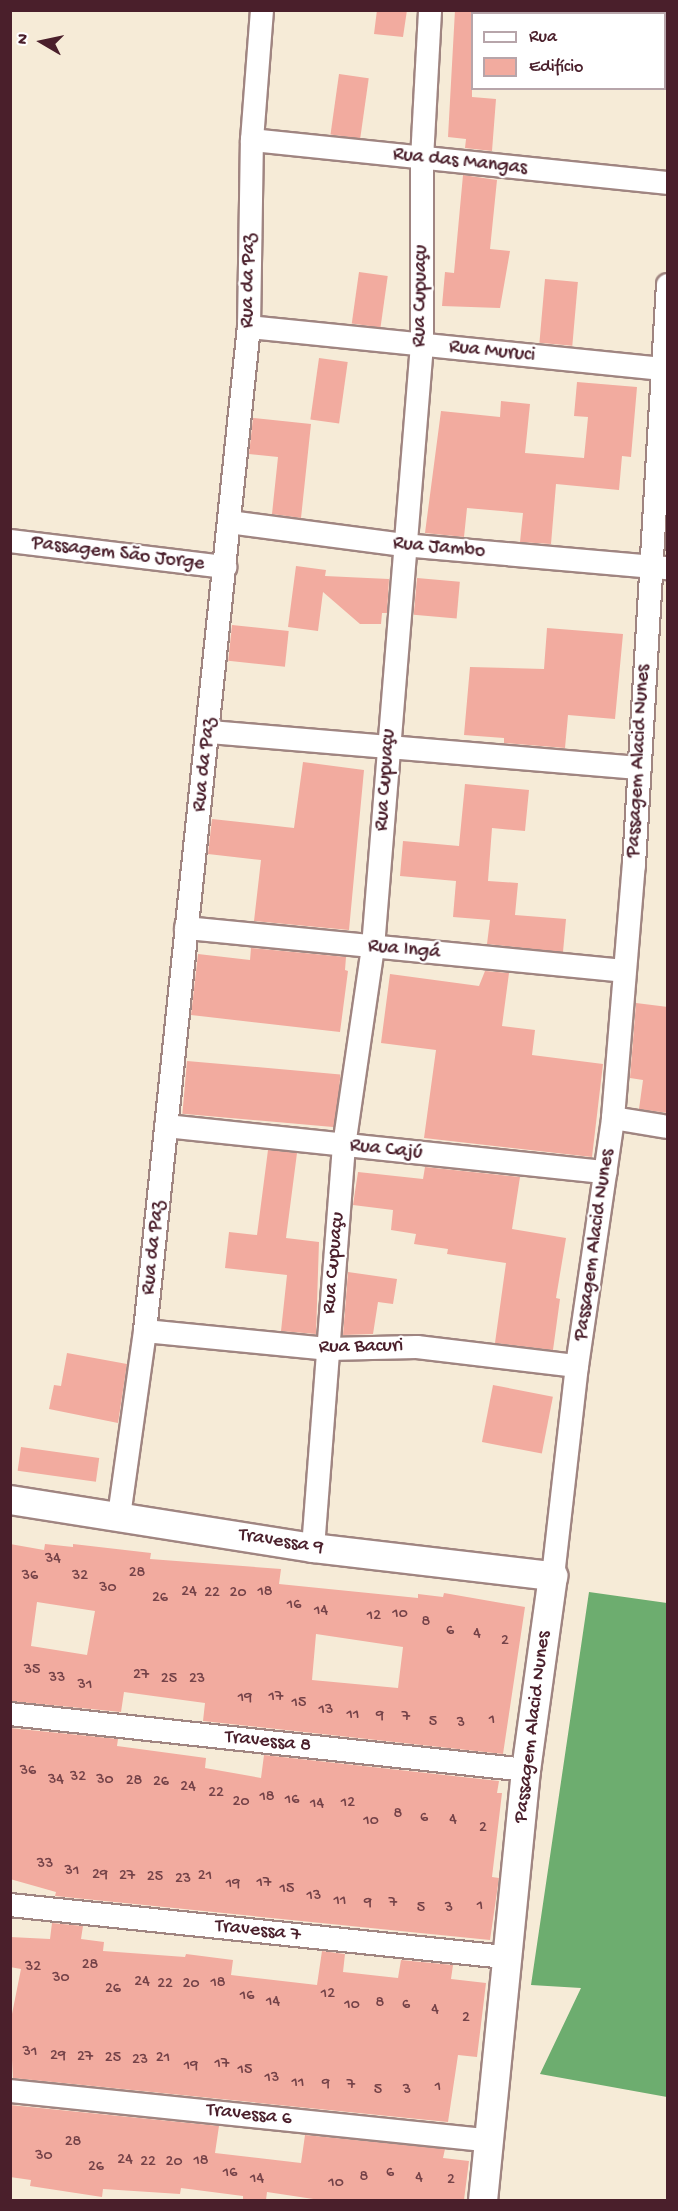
<!DOCTYPE html>
<html>
<head>
<meta charset="utf-8">
<style>
  body { margin:0 }
  #map { position:relative; width:678px; height:2211px; overflow:hidden; background:#f6ebd7; font-family:"Gochi Hand",sans-serif }
  div>[style] { position:absolute }
  [style*='--x'] { left:calc(var(--x)*1px); top:calc(var(--y)*1px); width:calc(var(--w)*1px); rotate:calc(var(--a)*1deg) }
  .forest>* { inset:0; background:#6dad6f }
  .building>* { inset:0; background:#f2ab9f; transform-origin:0 0 }
  .roads { filter:drop-shadow(2px 0 #a08581) drop-shadow(-2px 0 #a08581) drop-shadow(0 2px #a08581) drop-shadow(0 -2px #a08581) }
  .minor>* { height:22px; margin:-11px; padding:0 11px; transform-origin:11px; border-radius:11px; background:#fff }
  .tertiary>* { height:28px; margin:-14px; padding:0 14px; transform-origin:14px; border-radius:14px; background:#fff }
  span { translate:-50% -50%; white-space:nowrap; text-align:center; line-height:1.15; -webkit-text-stroke:4.5px #fff; paint-order:stroke }
  .number-label { font-size:16px; color:#744248 }
  .number-label span { -webkit-text-stroke-width:0 }
  .street-label { font-size:20px; color:#4a1f2b }
  .frame { position:absolute; inset:0; border:12px solid #4a1f2b; pointer-events:none }
  .legend { position:absolute; left:471px; top:12px; width:195px; height:78px; box-sizing:border-box; background:#fff; border:2px solid #b7a5aa; margin:0; padding:8px 10px; list-style:none; font-size:18px; color:#4a1f2b }
  .legend li { display:flex; align-items:center; gap:12px; height:30px }
  .legend b { width:30px; border:2px solid #b7a5aa }
  .north { position:absolute; left:12px; top:12px; width:60px; height:60px; -webkit-text-stroke:4px #fff; paint-order:stroke; rotate:279deg; font-size:16px; font-weight:700; line-height:24px; text-align:center; color:#4a1f2b }
  .north::after { content:''; display:block; margin:auto; width:21px; height:27px; background:#4a1f2b; clip-path:polygon(50% 0,100% 100%,50% 72%,0 100%) }
</style>
</head>
<body>
<div id="map">
  <div class="forest">
    <i style="clip-path:polygon(589px 1592px,667px 1603px,667px 2097px,540px 2074px,581px 1988px,531px 1985px)"></i>
  </div>
  <div class="building">
    <i style="clip-path:polygon(377px 10px,407px 10px,403px 37px,374px 34px)"></i>
    <i style="clip-path:polygon(455px 10px,472px 10px,472px 97px,496px 99px,492px 151px,465px 148px,466px 139px,448px 137px)"></i>
    <i style="left:339px;top:74px;width:30px;height:61px;rotate:8deg"></i>
    <i style="clip-path:polygon(463px 175px,497px 180px,490px 249px,510px 251px,500px 308px,442px 306px,445px 272px,454px 273px)"></i>
    <i style="left:359px;top:272px;width:29px;height:52px;rotate:8deg"></i>
    <i style="left:545px;top:279px;width:33px;height:64px;rotate:5deg"></i>
    <i style="left:319px;top:358px;width:29px;height:62px;rotate:8deg"></i>
    <i style="clip-path:polygon(577px 382px,637px 387px,631px 457px,622px 456px,619px 490px,556px 484px,551px 544px,520px 542px,523px 513px,467px 508px,464px 537px,425px 533px,441px 411px,500px 417px,501px 401px,530px 404px,525px 453px,584px 458px,588px 417px,574px 416px)"></i>
    <i style="clip-path:polygon(253px 418px,311px 424px,301px 518px,272px 514px,278px 457px,249px 454px)"></i>
    <i style="clip-path:polygon(296px 566px,326px 570px,325px 576px,389px 579px,387px 613px,382px 613px,381px 624px,360px 624px,323px 592px,318px 631px,288px 627px)"></i>
    <i style="left:417px;top:578px;width:43px;height:37px;rotate:5deg"></i>
    <i style="left:232px;top:625px;width:57px;height:36px;rotate:6deg"></i>
    <i style="clip-path:polygon(547px 628px,623px 634px,615px 719px,568px 715px,565px 748px,504px 743px,504px 738px,464px 735px,470px 667px,544px 669px)"></i>
    <i style="clip-path:polygon(303px 762px,364px 770px,349px 930px,254px 921px,261px 860px,208px 854px,212px 819px,294px 828px)"></i>
    <i style="clip-path:polygon(465px 784px,529px 790px,525px 831px,492px 828px,488px 881px,518px 883px,515px 915px,566px 919px,563px 952px,487px 944px,490px 920px,453px 917px,456px 881px,400px 876px,403px 841px,459px 846px)"></i>
    <i style="clip-path:polygon(251px 948px,346px 957px,345px 970px,348px 971px,340px 1032px,191px 1015px,198px 954px,250px 960px)"></i>
    <i style="clip-path:polygon(485px 971px,509px 973px,502px 1026px,535px 1030px,532px 1055px,603px 1064px,592px 1157px,424px 1138px,436px 1050px,381px 1043px,390px 974px,479px 986px)"></i>
    <i style="clip-path:polygon(636px 1003px,668px 1007px,668px 1113px,639px 1109px,643px 1080px,630px 1078px)"></i>
    <i style="left:187px;top:1061px;width:154px;height:53px;rotate:5deg"></i>
    <i style="clip-path:polygon(268px 1150px,297px 1153px,286px 1238px,319px 1242px,316px 1334px,281px 1331px,287px 1275px,225px 1268px,229px 1232px,257px 1235px)"></i>
    <i style="clip-path:polygon(425px 1167px,520px 1177px,512px 1229px,566px 1238px,556px 1298px,560px 1299px,553px 1350px,495px 1343px,506px 1263px,447px 1254px,448px 1249px,414px 1244px,416px 1234px,391px 1230px,393px 1210px,353px 1205px,358px 1172px,423px 1179px)"></i>
    <i style="clip-path:polygon(348px 1272px,397px 1279px,393px 1304px,378px 1302px,373px 1334px,343px 1335px)"></i>
    <i style="clip-path:polygon(67px 1353px,127px 1364px,118px 1423px,49px 1409px,54px 1385px,61px 1386px)"></i>
    <i style="left:493px;top:1385px;width:61px;height:58px;rotate:11deg"></i>
    <i style="left:21px;top:1447px;width:79px;height:24px;rotate:8deg"></i>
    <i style="clip-path:polygon(evenodd,10px 1544px,44px 1550px,45px 1544px,73px 1547px,73px 1544px,151px 1553px,150px 1559px,281px 1569px,279px 1584px,418px 1598px,418px 1594px,443px 1597px,444px 1593px,525px 1607px,503px 1754px,203px 1721px,205px 1703px,124px 1692px,121px 1712px,10px 1701px,10px 1544px,37px 1602px,95px 1611px,87px 1655px,31px 1646px,37px 1602px,10px 1544px,316px 1634px,403px 1647px,398px 1688px,312px 1680px,316px 1634px)"></i>
    <i style="clip-path:polygon(10px 1728px,118px 1739px,117px 1746px,206px 1758px,205px 1768px,261px 1778px,264px 1755px,499px 1781px,497px 1793px,502px 1793px,492px 1877px,499px 1878px,490px 1940px,55px 1896px,56px 1892px,10px 1879px)"></i>
    <i style="clip-path:polygon(52px 1923px,83px 1926px,81px 1939px,104px 1942px,103px 1951px,185px 1957px,186px 1954px,233px 1960px,231px 1975px,317px 1985px,322px 1951px,345px 1954px,343px 1972px,398px 1978px,401px 1960px,453px 1965px,451px 1979px,486px 1983px,477px 2057px,458px 2055px,448px 2122px,13px 2078px,10px 2024px,21px 1969px,10px 1967px,10px 1937px,50px 1939px)"></i>
    <i style="clip-path:polygon(10px 2105px,219px 2126px,215px 2153px,301px 2163px,305px 2135px,445px 2149px,443px 2158px,469px 2161px,464px 2200px,320px 2200px,267px 2192px,266px 2200px,243px 2200px,243px 2196px,181px 2188px,180px 2194px,103px 2189px,102px 2197px,30px 2186px,31px 2180px,10px 2177px)"></i>
  </div>
  <div class="roads">
    <div class="minor">
      <i style="--x:252;--y:140;--w:418;--a:5.9"></i>
      <i style="--x:249;--y:327;--w:417;--a:5.8"></i>
      <i style="--x:229;--y:522;--w:176;--a:7.5"></i>
      <i style="--x:403;--y:545;--w:266;--a:5"></i>
      <i style="--x:10;--y:541;--w:217;--a:6.9"></i>
      <i style="--x:209;--y:732;--w:432;--a:4.8"></i>
      <i style="--x:186;--y:928;--w:439;--a:5.6"></i>
      <i style="--x:613;--y:1118;--w:56;--a:9.3"></i>
      <i style="--x:166;--y:1126;--w:442;--a:6"></i>
      <i style="--x:145;--y:1331;--w:183;--a:5.6"></i>
      <i style="--x:327;--y:1349;--w:90;--a:-1.3"></i>
      <i style="--x:417;--y:1347;--w:161;--a:6.8"></i>
      <i style="--x:119;--y:1516;--w:187;--a:-82"></i>
      <i style="--x:145;--y:1331;--w:1009;--a:-84.09"></i>
      <i style="--x:249;--y:327;--w:187;--a:-89.1"></i>
      <i style="--x:252;--y:140;--w:130;--a:-85.6"></i>
      <i style="--x:313;--y:1548;--w:403;--a:-85.6"></i>
      <i style="--x:344;--y:1146;--w:201;--a:-81.7"></i>
      <i style="--x:373;--y:947;--w:604;--a:-85.35"></i>
      <i style="--x:422;--y:345;--w:186;--a:-90"></i>
      <i style="--x:422;--y:159;--w:149;--a:-86.9"></i>
      <i style="--x:553;--y:1576;--w:211;--a:-83.5"></i>
      <i style="--x:577;--y:1366;--w:251;--a:-81.7"></i>
      <i style="--x:613;--y:1118;--w:254;--a:-85.3"></i>
      <i style="--x:634;--y:865;--w:581;--a:-86.65"></i>
      <i style="--x:10;--y:1714;--w:519;--a:6.19"></i>
      <i style="--x:10;--y:1905;--w:499;--a:6"></i>
      <i style="--x:10;--y:2091;--w:480;--a:5.9"></i>
    </div>
    <div class="tertiary">
      <i style="--x:10;--y:1500;--w:307;--a:9"></i>
      <i style="--x:313;--y:1548;--w:242;--a:6.7"></i>
      <i style="--x:553;--y:1576;--w:196;--a:97.9"></i>
      <i style="--x:526;--y:1770;--w:432;--a:95.7"></i>
    </div>
  </div>
  <div class="number-label">
    <span style="left:53px;top:1560px">34</span>
    <span style="left:137px;top:1574px">28</span>
    <span style="left:30px;top:1577px">36</span>
    <span style="left:80px;top:1577px">32</span>
    <span style="left:108px;top:1589px">30</span>
    <span style="left:189px;top:1593px">24</span>
    <span style="left:265px;top:1593px">18</span>
    <span style="left:212px;top:1594px">22</span>
    <span style="left:238px;top:1594px">20</span>
    <span style="left:160px;top:1599px">26</span>
    <span style="left:294px;top:1606px">16</span>
    <span style="left:321px;top:1612px">14</span>
    <span style="left:400px;top:1615px">10</span>
    <span style="left:374px;top:1617px">12</span>
    <span style="left:426px;top:1623px">8</span>
    <span style="left:450px;top:1632px">6</span>
    <span style="left:477px;top:1635px">4</span>
    <span style="left:505px;top:1642px">2</span>
    <span style="left:32px;top:1671px">35</span>
    <span style="left:141px;top:1676px">27</span>
    <span style="left:57px;top:1679px">33</span>
    <span style="left:169px;top:1680px">25</span>
    <span style="left:197px;top:1680px">23</span>
    <span style="left:85px;top:1686px">31</span>
    <span style="left:276px;top:1698px">17</span>
    <span style="left:245px;top:1699px">19</span>
    <span style="left:299px;top:1704px">15</span>
    <span style="left:326px;top:1711px">13</span>
    <span style="left:353px;top:1716px">11</span>
    <span style="left:380px;top:1717px">9</span>
    <span style="left:406px;top:1718px">7</span>
    <span style="left:492px;top:1721px">1</span>
    <span style="left:433px;top:1723px">5</span>
    <span style="left:461px;top:1724px">3</span>
    <span style="left:28px;top:1772px">36</span>
    <span style="left:78px;top:1778px">32</span>
    <span style="left:56px;top:1781px">34</span>
    <span style="left:105px;top:1781px">30</span>
    <span style="left:134px;top:1782px">28</span>
    <span style="left:161px;top:1783px">26</span>
    <span style="left:188px;top:1788px">24</span>
    <span style="left:216px;top:1794px">22</span>
    <span style="left:267px;top:1798px">18</span>
    <span style="left:292px;top:1801px">16</span>
    <span style="left:241px;top:1803px">20</span>
    <span style="left:348px;top:1804px">12</span>
    <span style="left:317px;top:1805px">14</span>
    <span style="left:398px;top:1815px">8</span>
    <span style="left:424px;top:1819px">6</span>
    <span style="left:453px;top:1821px">4</span>
    <span style="left:371px;top:1822px">10</span>
    <span style="left:483px;top:1829px">2</span>
    <span style="left:45px;top:1865px">33</span>
    <span style="left:72px;top:1872px">31</span>
    <span style="left:100px;top:1876px">29</span>
    <span style="left:127px;top:1877px">27</span>
    <span style="left:205px;top:1877px">21</span>
    <span style="left:155px;top:1878px">25</span>
    <span style="left:183px;top:1880px">23</span>
    <span style="left:264px;top:1884px">17</span>
    <span style="left:233px;top:1885px">19</span>
    <span style="left:287px;top:1890px">15</span>
    <span style="left:314px;top:1897px">13</span>
    <span style="left:340px;top:1902px">11</span>
    <span style="left:368px;top:1904px">9</span>
    <span style="left:393px;top:1904px">7</span>
    <span style="left:480px;top:1907px">1</span>
    <span style="left:421px;top:1909px">5</span>
    <span style="left:449px;top:1909px">3</span>
    <span style="left:90px;top:1966px">28</span>
    <span style="left:33px;top:1968px">32</span>
    <span style="left:61px;top:1979px">30</span>
    <span style="left:142px;top:1983px">24</span>
    <span style="left:218px;top:1984px">18</span>
    <span style="left:165px;top:1985px">22</span>
    <span style="left:191px;top:1985px">20</span>
    <span style="left:113px;top:1990px">26</span>
    <span style="left:328px;top:1995px">12</span>
    <span style="left:247px;top:1997px">16</span>
    <span style="left:273px;top:2003px">14</span>
    <span style="left:380px;top:2004px">8</span>
    <span style="left:352px;top:2006px">10</span>
    <span style="left:406px;top:2006px">6</span>
    <span style="left:435px;top:2011px">4</span>
    <span style="left:466px;top:2019px">2</span>
    <span style="left:30px;top:2053px">31</span>
    <span style="left:58px;top:2057px">29</span>
    <span style="left:85px;top:2058px">27</span>
    <span style="left:113px;top:2059px">25</span>
    <span style="left:163px;top:2059px">21</span>
    <span style="left:140px;top:2061px">23</span>
    <span style="left:222px;top:2065px">17</span>
    <span style="left:191px;top:2067px">19</span>
    <span style="left:245px;top:2071px">15</span>
    <span style="left:272px;top:2079px">13</span>
    <span style="left:298px;top:2084px">11</span>
    <span style="left:326px;top:2085px">9</span>
    <span style="left:351px;top:2086px">7</span>
    <span style="left:438px;top:2088px">1</span>
    <span style="left:378px;top:2091px">5</span>
    <span style="left:407px;top:2091px">3</span>
    <span style="left:73px;top:2143px">28</span>
    <span style="left:44px;top:2157px">30</span>
    <span style="left:125px;top:2161px">24</span>
    <span style="left:201px;top:2162px">18</span>
    <span style="left:148px;top:2163px">22</span>
    <span style="left:174px;top:2163px">20</span>
    <span style="left:96px;top:2168px">26</span>
    <span style="left:230px;top:2174px">16</span>
    <span style="left:390px;top:2174px">6</span>
    <span style="left:364px;top:2178px">8</span>
    <span style="left:419px;top:2179px">4</span>
    <span style="left:257px;top:2180px">14</span>
    <span style="left:451px;top:2181px">2</span>
    <span style="left:336px;top:2184px">10</span>
  </div>
  <div class="street-label">
    <span style="left:460px;top:162px;rotate:6deg">Rua das Mangas</span>
    <span style="left:249px;top:281px;rotate:-89deg">Rua da Paz</span>
    <span style="left:421px;top:296px;rotate:-89deg">Rua Cupuaçu</span>
    <span style="left:492px;top:352px;rotate:6deg">Rua Muruci</span>
    <span style="left:439px;top:548px;rotate:5deg">Rua Jambo</span>
    <span style="left:118px;top:554px;rotate:7deg">Passagem São Jorge</span>
    <span style="left:639px;top:761px;rotate:-87deg">Passagem Alacid Nunes</span>
    <span style="left:205px;top:765px;rotate:-84deg">Rua da Paz</span>
    <span style="left:386px;top:780px;rotate:-86deg">Rua Cupuaçu</span>
    <span style="left:404px;top:950px;rotate:5deg">Rua Ingá</span>
    <span style="left:386px;top:1150px;rotate:6deg">Rua Cajú</span>
    <span style="left:595px;top:1245px;rotate:-82deg">Passagem Alacid Nunes</span>
    <span style="left:154px;top:1248px;rotate:-84deg">Rua da Paz</span>
    <span style="left:334px;top:1263px;rotate:-85deg">Rua Cupuaçu</span>
    <span style="left:361px;top:1347px;rotate:-1deg">Rua Bacuri</span>
    <span style="left:281px;top:1542px;rotate:9deg">Travessa 9</span>
    <span style="left:533px;top:1727px;rotate:-83deg">Passagem Alacid Nunes</span>
    <span style="left:268px;top:1742px;rotate:6deg">Travessa 8</span>
    <span style="left:258px;top:1931px;rotate:6deg">Travessa 7</span>
    <span style="left:249px;top:2115px;rotate:6deg">Travessa 6</span>
  </div>
  <div class="frame"></div>
  <ul class="legend">
  <li><b style="height:8px;background:#fff"></b>Rua</li>
  <li><b style="height:16px;background:#f2ab9f"></b>Edifício</li>
  </ul>
  <div class="north">N</div>
</div>
</body>
</html>
